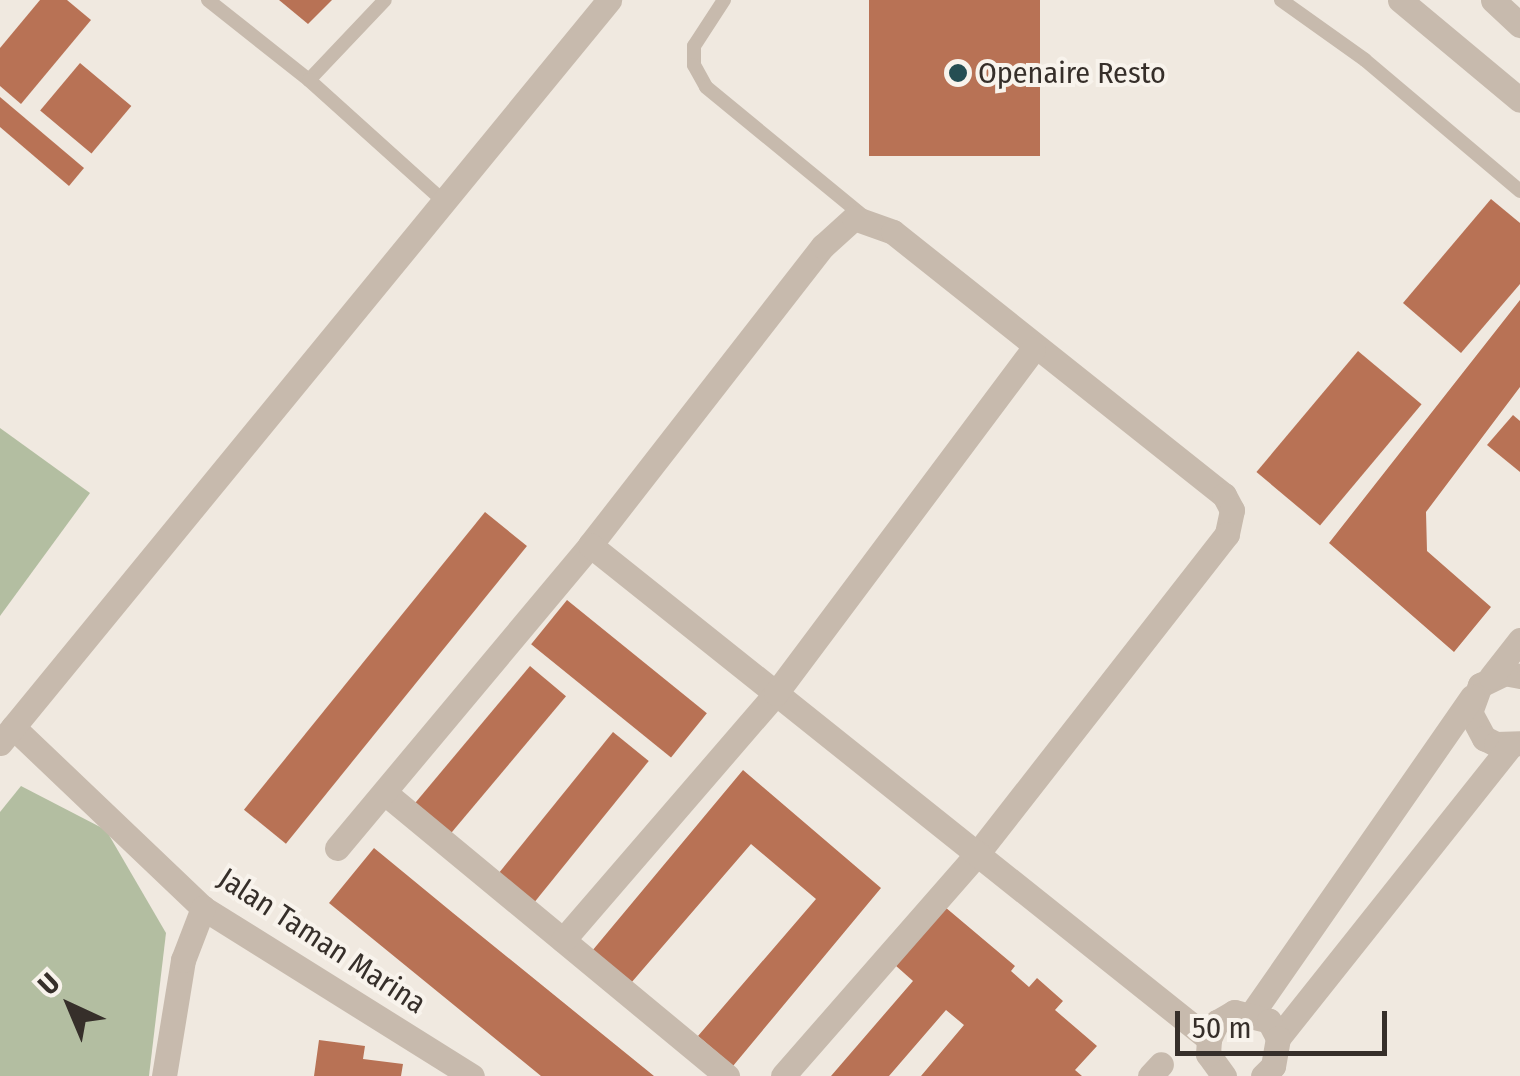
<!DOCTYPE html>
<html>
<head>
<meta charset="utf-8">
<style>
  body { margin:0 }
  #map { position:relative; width:1520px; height:1076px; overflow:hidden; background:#f0e9e0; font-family:"Fira Sans Condensed",sans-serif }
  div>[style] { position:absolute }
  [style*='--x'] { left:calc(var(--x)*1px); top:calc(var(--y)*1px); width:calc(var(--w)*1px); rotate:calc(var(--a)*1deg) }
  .green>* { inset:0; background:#b3bea1 }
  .building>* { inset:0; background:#b87255; transform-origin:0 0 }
  .service>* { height:14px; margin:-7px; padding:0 7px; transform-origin:7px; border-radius:7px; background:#c7baad }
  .minor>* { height:25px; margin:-12.5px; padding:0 12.5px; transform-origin:12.5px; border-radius:12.5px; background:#c7baad }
  .tertiary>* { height:25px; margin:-12.5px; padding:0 12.5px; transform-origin:12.5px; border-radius:12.5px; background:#c7baad }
  .dots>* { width:28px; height:28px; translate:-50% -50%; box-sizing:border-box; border:5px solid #f8f3ec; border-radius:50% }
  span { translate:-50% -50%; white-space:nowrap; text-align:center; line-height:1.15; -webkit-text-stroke:8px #f8f3ec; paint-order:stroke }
  .poi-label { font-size:30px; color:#362f2a }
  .left { translate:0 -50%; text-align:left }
  .street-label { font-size:30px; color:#362f2a }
  .north { position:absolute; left:20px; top:956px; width:100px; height:100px; -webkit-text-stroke:8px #f8f3ec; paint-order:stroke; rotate:316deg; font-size:28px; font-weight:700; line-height:40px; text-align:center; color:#362f2a }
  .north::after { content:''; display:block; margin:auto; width:35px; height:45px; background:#362f2a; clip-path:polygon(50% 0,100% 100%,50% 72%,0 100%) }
  .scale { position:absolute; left:1175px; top:1011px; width:212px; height:45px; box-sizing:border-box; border:5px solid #362f2a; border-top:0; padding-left:12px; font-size:30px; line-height:35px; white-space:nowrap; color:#362f2a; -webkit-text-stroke:8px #f8f3ec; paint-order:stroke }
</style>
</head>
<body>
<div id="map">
  <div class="green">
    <i style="clip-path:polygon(0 428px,90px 493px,0 616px)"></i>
    <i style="clip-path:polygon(21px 786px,106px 830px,166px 933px,149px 1076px,0 1076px,0 812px)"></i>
  </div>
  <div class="building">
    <i style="clip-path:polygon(40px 0,67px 0,91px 20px,21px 104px,0 86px,0 48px)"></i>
    <i style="clip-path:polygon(279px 0,332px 0,308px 24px)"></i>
    <i style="left:869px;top:0;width:171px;height:156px"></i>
    <i style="left:80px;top:63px;width:67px;height:62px;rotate:40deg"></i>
    <i style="clip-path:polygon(0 97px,84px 168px,69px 186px,0 127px)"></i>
    <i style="clip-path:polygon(1491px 199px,1520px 223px,1520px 284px,1461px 353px,1403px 303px)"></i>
    <i style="clip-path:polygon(1520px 300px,1520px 387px,1426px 512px,1427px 551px,1491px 607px,1454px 652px,1329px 543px)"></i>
    <i style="left:1358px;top:351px;width:83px;height:158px;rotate:40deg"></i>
    <i style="clip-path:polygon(1513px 415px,1520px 421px,1520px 472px,1487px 445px)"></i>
    <i style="left:485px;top:512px;width:54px;height:383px;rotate:39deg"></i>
    <i style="left:567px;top:600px;width:180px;height:57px;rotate:39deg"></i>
    <i style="left:530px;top:666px;width:47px;height:180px;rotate:40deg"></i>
    <i style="left:613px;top:732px;width:46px;height:182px;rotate:39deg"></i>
    <i style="clip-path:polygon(743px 770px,881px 888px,733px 1066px,698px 1036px,816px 899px,751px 844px,631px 983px,592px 951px)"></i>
    <i style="clip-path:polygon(374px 848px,453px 913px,654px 1076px,541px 1076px,368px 935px,329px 903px)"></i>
    <i style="clip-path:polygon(945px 907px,1015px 966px,1011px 971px,1029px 987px,1037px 978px,1063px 1001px,1055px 1010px,1097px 1046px,1075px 1070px,1082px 1076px,921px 1076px,964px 1025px,946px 1010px,889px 1076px,831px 1076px,913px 981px,895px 965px)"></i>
    <i style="clip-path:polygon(319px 1040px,365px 1046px,363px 1059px,403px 1064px,401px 1076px,314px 1076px)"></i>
  </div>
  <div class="service">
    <i style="--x:208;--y:0;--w:129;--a:38.4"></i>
    <i style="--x:309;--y:80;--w:110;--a:-46.5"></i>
    <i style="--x:724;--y:0;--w:55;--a:123.1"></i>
    <i style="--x:694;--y:46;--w:19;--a:90"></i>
    <i style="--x:694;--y:65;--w:25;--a:61"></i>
    <i style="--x:706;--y:87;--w:205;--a:39.4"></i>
    <i style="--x:1281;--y:0;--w:103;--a:35.5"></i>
    <i style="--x:1365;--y:60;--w:203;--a:40.2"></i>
    <i style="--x:309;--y:80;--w:178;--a:42"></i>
  </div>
  <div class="minor">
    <i style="--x:590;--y:545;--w:379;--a:-52.1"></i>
    <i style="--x:823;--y:246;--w:42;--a:-42.1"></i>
    <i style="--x:854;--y:218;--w:41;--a:19.7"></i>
    <i style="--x:893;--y:232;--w:423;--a:38.5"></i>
    <i style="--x:1224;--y:495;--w:17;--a:62"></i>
    <i style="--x:1232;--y:510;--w:25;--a:102"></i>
    <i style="--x:1227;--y:534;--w:405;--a:128"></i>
    <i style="--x:978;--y:853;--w:296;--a:131.2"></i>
    <i style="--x:1520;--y:676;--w:15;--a:-169"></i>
    <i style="--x:1505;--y:673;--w:28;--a:154"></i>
    <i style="--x:1480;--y:685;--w:29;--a:110"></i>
    <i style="--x:1470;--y:712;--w:30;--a:62"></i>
    <i style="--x:1484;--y:738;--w:13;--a:27"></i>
    <i style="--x:1496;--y:744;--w:24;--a:-2"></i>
    <i style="--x:1491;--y:677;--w:47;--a:-51.9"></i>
    <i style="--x:13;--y:727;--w:262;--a:43.6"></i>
    <i style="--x:203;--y:908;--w:317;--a:32"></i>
    <i style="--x:0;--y:743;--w:961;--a:-50.66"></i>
    <i style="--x:385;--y:793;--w:444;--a:39.6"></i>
    <i style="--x:337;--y:848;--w:395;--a:-50.1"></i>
    <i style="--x:590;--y:545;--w:792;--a:38.59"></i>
    <i style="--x:563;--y:940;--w:326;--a:-49.2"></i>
    <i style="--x:776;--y:693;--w:429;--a:-53.2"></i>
    <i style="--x:1253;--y:1012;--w:384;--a:-55.2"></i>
    <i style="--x:1278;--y:1038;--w:374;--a:-51.5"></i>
    <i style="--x:164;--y:1076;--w:118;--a:-80.7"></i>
    <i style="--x:183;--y:960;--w:56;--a:-69"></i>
    <i style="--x:1150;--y:1076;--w:16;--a:-47"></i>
    <i style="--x:1224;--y:1076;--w:27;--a:-126"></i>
    <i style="--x:1208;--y:1054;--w:15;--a:-86"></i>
    <i style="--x:1209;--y:1039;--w:19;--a:-65"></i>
    <i style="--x:1217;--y:1022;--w:20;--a:-30"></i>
    <i style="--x:1234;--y:1012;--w:36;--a:14"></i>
    <i style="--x:1269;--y:1021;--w:19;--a:62"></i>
    <i style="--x:1278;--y:1038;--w:28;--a:100"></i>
    <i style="--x:1273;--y:1066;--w:14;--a:135"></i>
  </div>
  <div class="tertiary">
    <i style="--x:1400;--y:0;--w:156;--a:39.8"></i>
    <i style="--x:1493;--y:0;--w:37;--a:43"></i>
  </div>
  <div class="dots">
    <i style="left:958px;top:73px;background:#254e53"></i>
  </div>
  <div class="poi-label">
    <span class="left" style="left:978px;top:73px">Openaire Resto</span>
  </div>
  <div class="street-label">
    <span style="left:322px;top:941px;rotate:33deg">Jalan Taman Marina</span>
  </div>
  <div class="north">U</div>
  <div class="scale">50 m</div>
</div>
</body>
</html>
